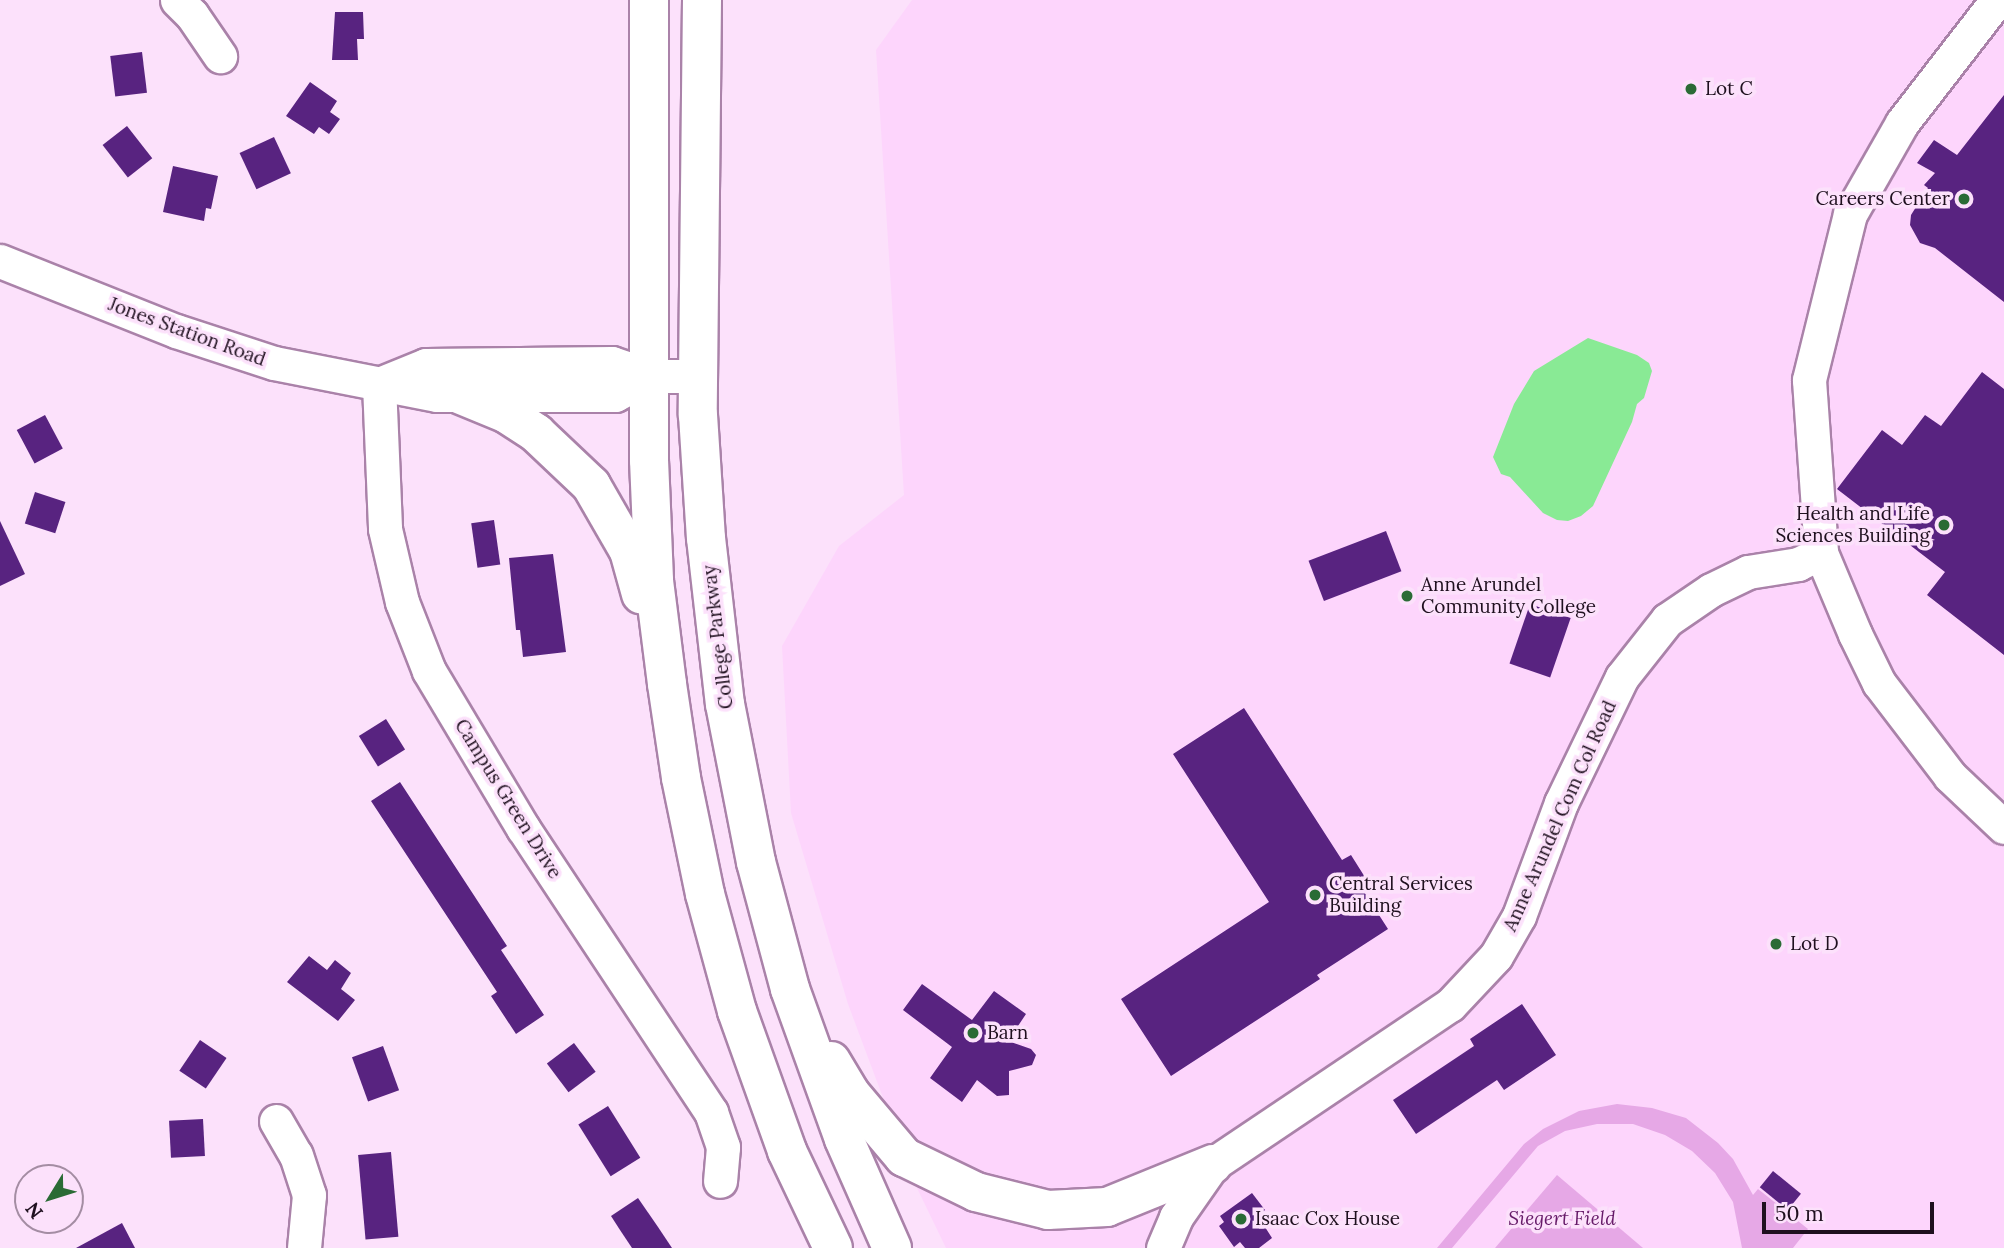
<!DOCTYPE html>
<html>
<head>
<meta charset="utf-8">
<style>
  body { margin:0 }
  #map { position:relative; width:2004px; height:1248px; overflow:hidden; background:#fce1fb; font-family:Lora,serif }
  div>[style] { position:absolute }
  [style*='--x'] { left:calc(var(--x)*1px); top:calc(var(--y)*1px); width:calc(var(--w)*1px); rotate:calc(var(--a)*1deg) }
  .built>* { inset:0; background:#fdd5fc }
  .green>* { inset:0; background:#e6a8e6 }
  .water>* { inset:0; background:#89ea95 }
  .building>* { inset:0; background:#582380; transform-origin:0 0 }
  .roads { filter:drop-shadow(2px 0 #aa82a9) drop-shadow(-2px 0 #aa82a9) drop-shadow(0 2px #aa82a9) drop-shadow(0 -2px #aa82a9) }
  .minor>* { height:33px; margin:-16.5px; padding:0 16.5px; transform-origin:16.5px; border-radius:16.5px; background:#fff }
  .major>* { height:38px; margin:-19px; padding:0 19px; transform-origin:19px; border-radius:19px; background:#fff }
  .dots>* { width:19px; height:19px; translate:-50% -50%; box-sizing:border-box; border:4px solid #fce1fb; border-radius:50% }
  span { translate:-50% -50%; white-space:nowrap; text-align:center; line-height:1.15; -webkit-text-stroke:7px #fce1fb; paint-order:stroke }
  .poi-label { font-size:19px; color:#1f101f }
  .left { translate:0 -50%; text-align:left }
  .right { translate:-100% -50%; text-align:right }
  .street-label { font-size:19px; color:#1f101f }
  .park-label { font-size:19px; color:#661a68; font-style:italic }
  .north { position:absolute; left:14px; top:1164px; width:70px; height:70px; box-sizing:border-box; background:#fce1fb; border:2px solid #a48da3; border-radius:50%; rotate:232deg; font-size:19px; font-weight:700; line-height:28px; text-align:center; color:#1f101f }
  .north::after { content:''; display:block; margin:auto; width:24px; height:32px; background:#2a6b35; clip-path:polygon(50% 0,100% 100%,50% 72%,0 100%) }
  .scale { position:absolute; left:1762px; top:1202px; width:172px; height:32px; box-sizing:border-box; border:4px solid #1f101f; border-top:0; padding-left:9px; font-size:21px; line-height:24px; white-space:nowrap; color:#1f101f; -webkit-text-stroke:5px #fce1fb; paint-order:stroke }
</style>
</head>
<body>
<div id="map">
  <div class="built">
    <i style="clip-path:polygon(912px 0,2004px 0,2004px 1248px,946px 1248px,916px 1186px,848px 1004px,791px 813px,782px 646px,839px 546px,904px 495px,876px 50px)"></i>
  </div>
  <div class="green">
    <i style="clip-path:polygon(1617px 1104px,1652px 1108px,1686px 1118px,1718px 1143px,1733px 1159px,1753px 1195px,1758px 1189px,1808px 1229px,1793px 1248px,1742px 1248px,1733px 1202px,1715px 1173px,1692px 1151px,1665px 1135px,1633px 1124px,1597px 1124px,1565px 1131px,1538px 1146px,1452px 1248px,1437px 1248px,1524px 1144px,1543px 1129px,1579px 1111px)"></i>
    <i style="clip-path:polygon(1557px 1175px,1643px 1248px,1495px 1248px)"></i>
  </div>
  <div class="water">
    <i style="clip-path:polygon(1588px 338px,1637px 355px,1649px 363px,1652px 371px,1644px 398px,1637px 404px,1632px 422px,1593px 506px,1581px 516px,1568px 521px,1557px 520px,1543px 513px,1510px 477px,1501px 474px,1493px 457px,1514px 404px,1534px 371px)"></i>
  </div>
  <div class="building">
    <i style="clip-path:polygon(335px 12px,363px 12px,364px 39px,357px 39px,358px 60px,332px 60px)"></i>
    <i style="left:142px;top:52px;width:41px;height:32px;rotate:83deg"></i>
    <i style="clip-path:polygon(310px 82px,337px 101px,330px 112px,340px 119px,329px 134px,319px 127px,314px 134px,286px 116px)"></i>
    <i style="clip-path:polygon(2004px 95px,2004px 302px,1935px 248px,1920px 243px,1910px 225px,1911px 215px,1928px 188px,1924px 185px,1935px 173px,1917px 163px,1934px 140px,1957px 155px)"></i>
    <i style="left:127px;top:126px;width:41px;height:31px;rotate:52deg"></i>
    <i style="left:274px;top:137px;width:40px;height:38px;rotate:65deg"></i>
    <i style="clip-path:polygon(173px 166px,218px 176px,211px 209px,206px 208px,204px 221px,163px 212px)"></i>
    <i style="clip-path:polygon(1982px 372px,2004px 389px,2004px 655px,1927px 595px,1945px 572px,1837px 489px,1882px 430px,1902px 445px,1925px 415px,1941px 426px)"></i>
    <i style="left:45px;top:415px;width:38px;height:32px;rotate:62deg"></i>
    <i style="left:35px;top:492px;width:32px;height:33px;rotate:18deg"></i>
    <i style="left:494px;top:520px;width:45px;height:23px;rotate:82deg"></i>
    <i style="clip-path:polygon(0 521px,25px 574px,0 586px)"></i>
    <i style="left:1386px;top:531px;width:43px;height:83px;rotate:69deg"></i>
    <i style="clip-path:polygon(553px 554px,566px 652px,523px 657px,520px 630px,516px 630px,509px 558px)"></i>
    <i style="left:1530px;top:604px;width:43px;height:63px;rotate:19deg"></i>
    <i style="clip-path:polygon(1244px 708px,1342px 860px,1351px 855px,1368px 882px,1361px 887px,1388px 929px,1317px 975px,1320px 979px,1171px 1076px,1121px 999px,1269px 902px,1173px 754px)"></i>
    <i style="left:386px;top:719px;width:36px;height:32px;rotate:58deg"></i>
    <i style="clip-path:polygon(400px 782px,507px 946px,501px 950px,544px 1015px,516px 1034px,491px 996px,497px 992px,371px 801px)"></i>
    <i style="clip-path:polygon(309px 956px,327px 970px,335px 960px,351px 973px,341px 989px,355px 1000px,338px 1021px,287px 982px)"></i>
    <i style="clip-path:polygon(922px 984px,972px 1020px,994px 991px,1026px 1014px,1008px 1041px,1031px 1049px,1036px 1055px,1032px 1065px,1009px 1071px,1009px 1095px,997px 1096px,977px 1080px,962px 1102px,930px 1078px,952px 1047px,903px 1010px)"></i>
    <i style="clip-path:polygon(1522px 1004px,1556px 1055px,1504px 1090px,1497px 1080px,1416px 1134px,1393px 1100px,1474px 1046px,1470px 1039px)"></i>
    <i style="left:200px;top:1040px;width:32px;height:37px;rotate:34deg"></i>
    <i style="left:574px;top:1043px;width:36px;height:34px;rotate:53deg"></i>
    <i style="left:383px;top:1046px;width:47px;height:33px;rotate:70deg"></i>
    <i style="left:608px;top:1106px;width:61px;height:35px;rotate:58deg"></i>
    <i style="left:203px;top:1119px;width:37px;height:34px;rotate:87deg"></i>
    <i style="left:391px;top:1152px;width:85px;height:33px;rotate:85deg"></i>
    <i style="left:1773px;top:1171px;width:36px;height:21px;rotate:39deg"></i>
    <i style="clip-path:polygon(1252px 1193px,1265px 1210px,1258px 1216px,1272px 1238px,1259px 1248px,1245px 1248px,1240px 1242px,1234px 1247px,1219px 1226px,1224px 1222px,1220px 1216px)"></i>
    <i style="clip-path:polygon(638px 1198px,658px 1227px,672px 1248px,632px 1248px,620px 1230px,611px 1216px)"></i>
    <i style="clip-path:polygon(122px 1223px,135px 1248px,76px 1248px)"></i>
  </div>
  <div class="roads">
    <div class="minor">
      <i style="--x:177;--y:0;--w:21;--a:45"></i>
      <i style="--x:192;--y:15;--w:50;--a:55.7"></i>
      <i style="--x:1997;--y:0;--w:155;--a:127.7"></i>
      <i style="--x:1902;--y:123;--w:105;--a:119.7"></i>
      <i style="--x:1850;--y:214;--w:171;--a:103.9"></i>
      <i style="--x:1809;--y:380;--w:173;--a:86"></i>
      <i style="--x:1821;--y:553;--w:88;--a:67.2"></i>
      <i style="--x:1855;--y:634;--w:55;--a:63.9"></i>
      <i style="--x:1879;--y:683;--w:117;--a:52.6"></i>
      <i style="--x:1950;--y:776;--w:74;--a:43.4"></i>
      <i style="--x:0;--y:261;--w:189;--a:21.7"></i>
      <i style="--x:176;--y:331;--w:103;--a:18.1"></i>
      <i style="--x:274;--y:363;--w:166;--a:11.1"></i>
      <i style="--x:437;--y:395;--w:178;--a:0"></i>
      <i style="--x:615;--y:395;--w:40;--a:-28"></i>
      <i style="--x:379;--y:384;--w:145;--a:87.6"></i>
      <i style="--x:385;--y:529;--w:75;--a:76.9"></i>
      <i style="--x:402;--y:602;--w:74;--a:68.6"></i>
      <i style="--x:429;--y:671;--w:183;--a:59.1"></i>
      <i style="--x:523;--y:828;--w:341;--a:56.5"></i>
      <i style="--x:711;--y:1112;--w:37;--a:71"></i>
      <i style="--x:723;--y:1147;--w:34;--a:95"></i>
      <i style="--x:379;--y:384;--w:51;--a:-22"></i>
      <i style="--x:426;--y:365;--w:186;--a:-0.6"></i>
      <i style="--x:612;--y:363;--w:40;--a:18.9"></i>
      <i style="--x:650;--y:376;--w:48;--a:0"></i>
      <i style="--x:276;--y:1121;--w:39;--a:60"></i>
      <i style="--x:296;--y:1155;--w:42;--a:72"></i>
      <i style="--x:309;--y:1195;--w:53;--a:95.4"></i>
      <i style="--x:1163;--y:1248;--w:34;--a:-67"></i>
      <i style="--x:1176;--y:1217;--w:65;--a:-55.1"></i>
      <i style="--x:1213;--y:1164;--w:285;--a:-33.9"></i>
      <i style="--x:1450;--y:1005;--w:67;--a:-46.8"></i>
      <i style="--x:1496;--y:956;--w:46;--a:-60.1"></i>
      <i style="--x:1519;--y:916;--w:121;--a:-69.6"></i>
      <i style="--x:1561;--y:803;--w:140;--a:-64.2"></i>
      <i style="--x:1622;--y:677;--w:73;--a:-51.7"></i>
      <i style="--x:1667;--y:620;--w:53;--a:-34.3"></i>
      <i style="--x:1711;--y:590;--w:41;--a:-25.9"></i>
      <i style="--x:1748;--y:572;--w:51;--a:-9.1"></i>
      <i style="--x:1798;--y:564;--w:25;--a:-26"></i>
    </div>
    <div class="major">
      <i style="--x:649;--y:0;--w:460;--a:90"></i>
      <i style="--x:649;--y:460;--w:121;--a:87.6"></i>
      <i style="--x:654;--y:581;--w:104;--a:82.8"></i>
      <i style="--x:667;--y:684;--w:95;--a:81.5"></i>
      <i style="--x:681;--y:778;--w:118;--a:78.3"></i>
      <i style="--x:705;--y:894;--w:121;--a:74.7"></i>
      <i style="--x:737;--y:1011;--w:149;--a:70.3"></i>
      <i style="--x:787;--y:1151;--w:107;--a:64.6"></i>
      <i style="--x:702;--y:0;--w:415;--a:90.6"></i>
      <i style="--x:698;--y:415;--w:123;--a:86.3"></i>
      <i style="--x:706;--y:538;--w:167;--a:83.5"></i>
      <i style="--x:725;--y:704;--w:161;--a:78.9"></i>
      <i style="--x:756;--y:862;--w:131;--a:75"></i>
      <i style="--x:790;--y:989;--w:159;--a:70.2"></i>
      <i style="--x:844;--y:1139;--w:119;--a:66.2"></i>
      <i style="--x:461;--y:395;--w:50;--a:22.4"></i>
      <i style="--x:507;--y:414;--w:35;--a:33"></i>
      <i style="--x:536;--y:433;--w:76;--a:43.4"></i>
      <i style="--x:591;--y:485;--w:76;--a:60.1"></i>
      <i style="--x:629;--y:551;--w:45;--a:74.4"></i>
      <i style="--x:831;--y:1061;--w:37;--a:59"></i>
      <i style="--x:850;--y:1093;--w:84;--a:49.8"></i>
      <i style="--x:904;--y:1157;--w:80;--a:25.9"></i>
      <i style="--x:976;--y:1192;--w:74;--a:14"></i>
      <i style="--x:1048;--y:1210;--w:59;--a:-2.9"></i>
      <i style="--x:1107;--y:1207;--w:114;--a:-22.1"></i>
    </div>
  </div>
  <div class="dots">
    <i style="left:1691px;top:89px;background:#2a6b35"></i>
    <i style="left:1964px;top:199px;background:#2a6b35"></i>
    <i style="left:1944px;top:525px;background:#2a6b35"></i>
    <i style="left:1407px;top:596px;background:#2a6b35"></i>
    <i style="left:1315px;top:895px;background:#2a6b35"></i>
    <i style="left:1776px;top:944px;background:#2a6b35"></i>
    <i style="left:973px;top:1033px;background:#2a6b35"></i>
    <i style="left:1241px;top:1219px;background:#2a6b35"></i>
  </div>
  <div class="poi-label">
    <span class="left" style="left:1705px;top:89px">Lot C</span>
    <span class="right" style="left:1950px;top:199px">Careers Center</span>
    <span class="right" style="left:1930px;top:525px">Health and Life<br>Sciences Building</span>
    <span class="left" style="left:1421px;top:596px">Anne Arundel<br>Community College</span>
    <span class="left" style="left:1329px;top:895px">Central Services<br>Building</span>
    <span class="left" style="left:1790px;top:944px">Lot D</span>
    <span class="left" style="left:987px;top:1033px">Barn</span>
    <span class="left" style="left:1255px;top:1219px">Isaac Cox House</span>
  </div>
  <div class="street-label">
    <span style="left:187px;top:332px;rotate:20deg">Jones Station Road</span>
    <span style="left:718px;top:637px;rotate:-97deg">College Parkway</span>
    <span style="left:508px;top:799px;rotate:58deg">Campus Green Drive</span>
    <span style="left:1560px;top:816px;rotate:-66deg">Anne Arundel Com Col Road</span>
  </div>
  <div class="park-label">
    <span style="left:1562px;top:1219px">Siegert Field</span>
  </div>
  <div class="north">N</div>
  <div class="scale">50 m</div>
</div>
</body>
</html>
